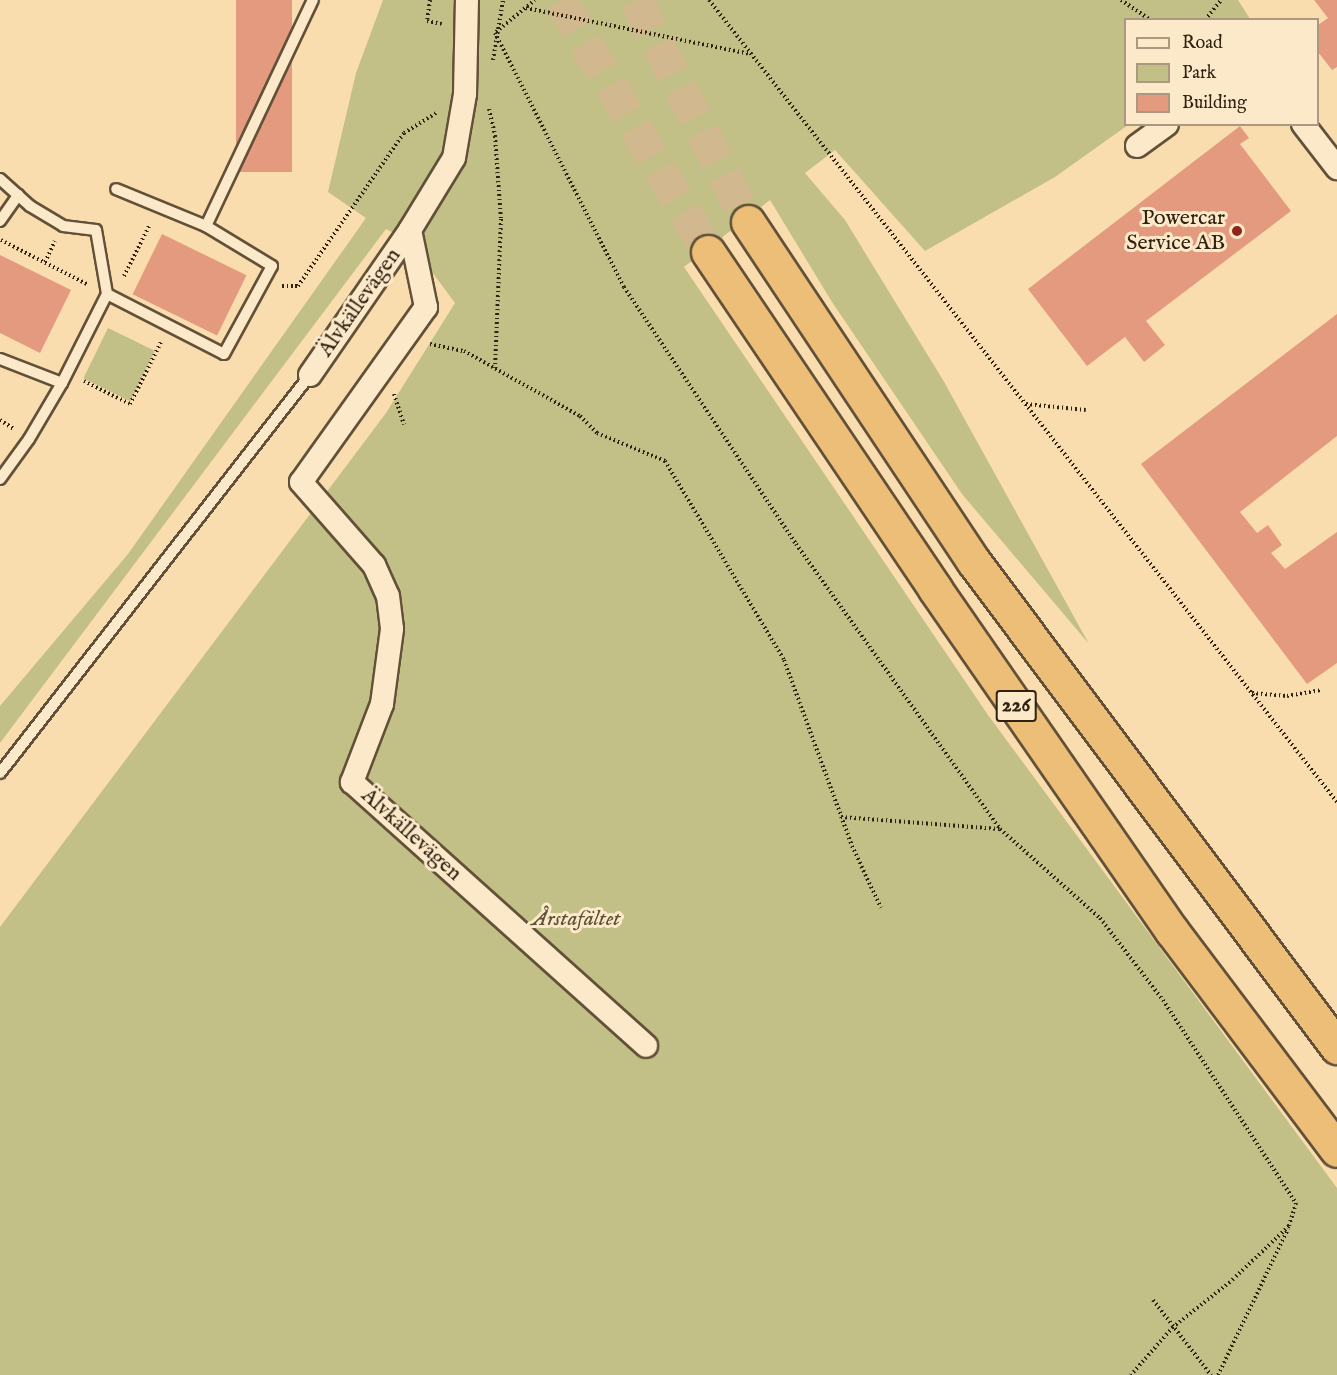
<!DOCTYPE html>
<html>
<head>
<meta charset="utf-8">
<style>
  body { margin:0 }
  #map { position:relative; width:1337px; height:1375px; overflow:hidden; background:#faddae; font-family:"IM FELL English",serif }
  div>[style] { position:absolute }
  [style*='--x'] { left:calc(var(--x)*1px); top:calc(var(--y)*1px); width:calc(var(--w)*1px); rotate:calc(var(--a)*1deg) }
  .green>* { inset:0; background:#c2bf87; transform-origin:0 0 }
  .building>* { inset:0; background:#e49a7e; transform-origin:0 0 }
  .motorway-tunnel>* { height:33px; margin-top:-16.5px; transform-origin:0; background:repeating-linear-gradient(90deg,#d1b88f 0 33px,transparent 0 49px) }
  .path>* { height:4px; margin-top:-2px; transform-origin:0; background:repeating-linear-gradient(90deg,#2f2211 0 1.5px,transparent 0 4.5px) }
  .roads { filter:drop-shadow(2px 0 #625138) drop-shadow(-2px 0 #625138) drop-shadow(0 2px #625138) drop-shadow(0 -2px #625138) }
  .service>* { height:10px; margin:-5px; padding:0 5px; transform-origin:5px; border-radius:5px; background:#fce9ca }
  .minor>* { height:22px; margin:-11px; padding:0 11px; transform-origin:11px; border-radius:11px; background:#fce9ca }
  .motorway>* { height:33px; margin:-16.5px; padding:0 16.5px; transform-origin:16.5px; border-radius:16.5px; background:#edbe77 }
  .dots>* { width:16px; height:16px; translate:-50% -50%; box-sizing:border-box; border:3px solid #fce9ca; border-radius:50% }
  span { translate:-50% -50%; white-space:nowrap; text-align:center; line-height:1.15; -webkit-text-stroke:6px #fce9ca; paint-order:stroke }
  .shield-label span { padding:2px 4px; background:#fce9ca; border:2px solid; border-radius:4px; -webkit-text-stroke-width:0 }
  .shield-label { font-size:21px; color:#2f2211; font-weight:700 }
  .poi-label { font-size:22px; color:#2f2211 }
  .right { translate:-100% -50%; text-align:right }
  .street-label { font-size:22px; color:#2f2211 }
  .park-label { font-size:22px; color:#5b5134; font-style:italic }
  .legend { position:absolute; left:1124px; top:18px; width:195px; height:108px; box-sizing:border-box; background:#fce9ca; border:2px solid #aa9980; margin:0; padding:8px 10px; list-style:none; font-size:18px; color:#2f2211 }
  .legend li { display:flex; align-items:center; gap:12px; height:30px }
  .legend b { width:30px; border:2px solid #aa9980 }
</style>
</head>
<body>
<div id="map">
  <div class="green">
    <i style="clip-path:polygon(383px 0,1238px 0,1250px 19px,1126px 20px,1128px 125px,1055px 177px,925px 251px,835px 150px,805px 173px,845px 220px,943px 380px,1089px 644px,962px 494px,832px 302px,770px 200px,684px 267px,988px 715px,1337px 1188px,1337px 1375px,0 1375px,0 927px,386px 413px,455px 303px,409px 241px,386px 229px,0 743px,0 706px,128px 554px,366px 218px,328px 192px,356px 73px)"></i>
    <i style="left:108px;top:328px;width:52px;height:56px;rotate:26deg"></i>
  </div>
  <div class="building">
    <i style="left:236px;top:0;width:56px;height:172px"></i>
    <i style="clip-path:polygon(1314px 0,1337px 0,1337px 67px,1332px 70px,1318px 52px,1318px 25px,1328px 18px)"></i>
    <i style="clip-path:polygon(1240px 126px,1249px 138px,1240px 144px,1291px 211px,1146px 321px,1165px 345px,1144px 362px,1125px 337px,1087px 366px,1028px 289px)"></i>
    <i style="left:162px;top:234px;width:94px;height:67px;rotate:26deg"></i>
    <i style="clip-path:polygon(0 255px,71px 290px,40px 353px,0 333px)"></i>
    <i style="clip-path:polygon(1337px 314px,1337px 436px,1240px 512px,1257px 533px,1268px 525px,1282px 545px,1271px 553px,1285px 569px,1337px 532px,1337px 663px,1307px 684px,1141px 464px)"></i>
  </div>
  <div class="motorway-tunnel">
    <i style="--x:561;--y:0;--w:292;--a:59.7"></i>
    <i style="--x:636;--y:0;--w:249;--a:63.2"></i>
  </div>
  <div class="path">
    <i style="--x:430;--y:0;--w:21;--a:98"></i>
    <i style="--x:427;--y:21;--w:15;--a:11"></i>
    <i style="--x:709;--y:0;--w:1019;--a:51.94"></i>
    <i style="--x:1121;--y:0;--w:36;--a:34"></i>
    <i style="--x:526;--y:8;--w:230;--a:11.6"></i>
    <i style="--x:1205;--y:20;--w:26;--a:-51"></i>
    <i style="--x:496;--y:32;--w:50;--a:-39.4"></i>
    <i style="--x:495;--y:33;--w:285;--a:63.1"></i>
    <i style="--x:624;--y:287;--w:309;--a:56.2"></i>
    <i style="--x:796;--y:544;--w:350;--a:54.4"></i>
    <i style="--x:493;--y:60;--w:61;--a:-80.5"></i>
    <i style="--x:489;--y:109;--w:28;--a:77"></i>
    <i style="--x:495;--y:136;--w:83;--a:85.9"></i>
    <i style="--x:501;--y:219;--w:149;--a:92.3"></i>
    <i style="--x:1;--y:240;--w:97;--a:27.1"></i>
    <i style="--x:45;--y:262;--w:23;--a:-65"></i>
    <i style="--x:124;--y:276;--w:58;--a:-63.4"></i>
    <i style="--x:282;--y:286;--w:16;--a:0"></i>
    <i style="--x:298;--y:286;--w:186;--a:-55.3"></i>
    <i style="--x:404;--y:133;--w:39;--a:-32"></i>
    <i style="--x:430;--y:344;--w:35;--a:12"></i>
    <i style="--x:464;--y:351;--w:133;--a:29.3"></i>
    <i style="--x:580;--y:416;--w:24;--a:45"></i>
    <i style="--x:597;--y:433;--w:74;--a:22.4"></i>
    <i style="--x:665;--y:461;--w:232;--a:59.1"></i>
    <i style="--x:784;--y:660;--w:198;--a:69.9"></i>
    <i style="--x:852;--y:846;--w:68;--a:64.9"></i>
    <i style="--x:84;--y:381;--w:51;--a:26.6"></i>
    <i style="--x:130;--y:404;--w:69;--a:-63.4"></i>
    <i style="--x:394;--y:394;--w:32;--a:72"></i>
    <i style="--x:1026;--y:404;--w:60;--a:5.7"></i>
    <i style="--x:0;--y:420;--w:17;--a:33"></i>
    <i style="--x:1252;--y:693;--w:35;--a:5"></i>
    <i style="--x:1287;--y:696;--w:34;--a:-10"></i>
    <i style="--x:841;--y:817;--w:159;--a:4.3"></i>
    <i style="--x:1000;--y:829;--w:134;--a:41.7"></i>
    <i style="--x:1100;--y:918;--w:103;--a:52.5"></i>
    <i style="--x:1163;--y:1000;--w:243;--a:56.8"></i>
    <i style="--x:1296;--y:1203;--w:24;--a:107"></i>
    <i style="--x:1289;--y:1226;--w:81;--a:136.5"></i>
    <i style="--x:1230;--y:1282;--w:73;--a:141.7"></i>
    <i style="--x:1173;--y:1327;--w:64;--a:131.2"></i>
    <i style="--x:1153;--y:1300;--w:95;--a:52.3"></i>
    <i style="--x:1218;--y:1375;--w:162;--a:-64.4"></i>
  </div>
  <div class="roads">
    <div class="service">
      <i style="--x:0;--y:179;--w:40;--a:42"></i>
      <i style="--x:30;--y:206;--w:39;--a:31"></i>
      <i style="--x:63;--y:226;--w:33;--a:7"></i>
      <i style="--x:96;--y:230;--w:65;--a:80.2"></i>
      <i style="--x:107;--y:294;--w:100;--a:116.8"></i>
      <i style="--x:62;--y:383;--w:66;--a:-158.8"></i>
      <i style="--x:0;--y:221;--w:32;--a:-55"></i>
      <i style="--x:206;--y:226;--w:250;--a:-64.7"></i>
      <i style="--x:107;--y:294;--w:131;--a:27.1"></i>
      <i style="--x:224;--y:354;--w:100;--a:-61.4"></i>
      <i style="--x:272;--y:266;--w:77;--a:-148.8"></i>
      <i style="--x:206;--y:226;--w:97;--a:-157.7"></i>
      <i style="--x:0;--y:479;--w:49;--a:-54.1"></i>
      <i style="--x:29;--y:439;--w:65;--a:-59.5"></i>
      <i style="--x:0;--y:773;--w:504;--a:-52.09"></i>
    </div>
    <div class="minor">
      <i style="--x:1303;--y:124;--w:56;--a:52.3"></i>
      <i style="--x:1137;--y:146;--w:37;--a:-36"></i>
      <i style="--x:410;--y:230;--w:79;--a:78.3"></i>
      <i style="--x:426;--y:307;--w:215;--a:125.5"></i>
      <i style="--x:301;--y:482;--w:111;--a:48.7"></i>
      <i style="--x:374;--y:565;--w:34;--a:66"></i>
      <i style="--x:388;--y:596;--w:33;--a:83"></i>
      <i style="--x:392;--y:629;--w:76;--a:97.6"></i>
      <i style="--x:382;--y:704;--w:84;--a:111"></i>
      <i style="--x:352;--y:782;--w:395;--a:41.9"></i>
      <i style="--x:310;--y:375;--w:176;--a:-55.4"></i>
      <i style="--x:410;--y:230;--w:84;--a:-58.6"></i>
      <i style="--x:454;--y:158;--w:65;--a:-80.2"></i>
      <i style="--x:465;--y:94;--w:94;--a:-88.8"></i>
    </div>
    <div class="motorway">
      <i style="--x:748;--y:222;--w:408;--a:56.4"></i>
      <i style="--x:974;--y:562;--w:606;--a:53.19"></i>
      <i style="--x:708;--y:252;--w:406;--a:56"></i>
      <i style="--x:935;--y:589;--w:416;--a:55.3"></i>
      <i style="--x:1172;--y:931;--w:274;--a:53"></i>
    </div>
  </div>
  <div class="dots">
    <i style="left:1237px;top:231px;background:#8f2418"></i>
  </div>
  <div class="shield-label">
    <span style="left:1016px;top:706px">226</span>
  </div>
  <div class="poi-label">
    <span class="right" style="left:1225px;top:231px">Powercar<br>Service AB</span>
  </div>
  <div class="street-label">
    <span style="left:360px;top:303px;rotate:-55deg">Älvkällevägen</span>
    <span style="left:411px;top:835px;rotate:42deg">Älvkällevägen</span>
  </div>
  <div class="park-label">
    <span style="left:576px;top:920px">Årstafältet</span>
  </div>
  <ul class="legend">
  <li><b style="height:8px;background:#fce9ca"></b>Road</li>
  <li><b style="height:16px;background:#c2bf87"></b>Park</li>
  <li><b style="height:16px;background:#e49a7e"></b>Building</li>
  </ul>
</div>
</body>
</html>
